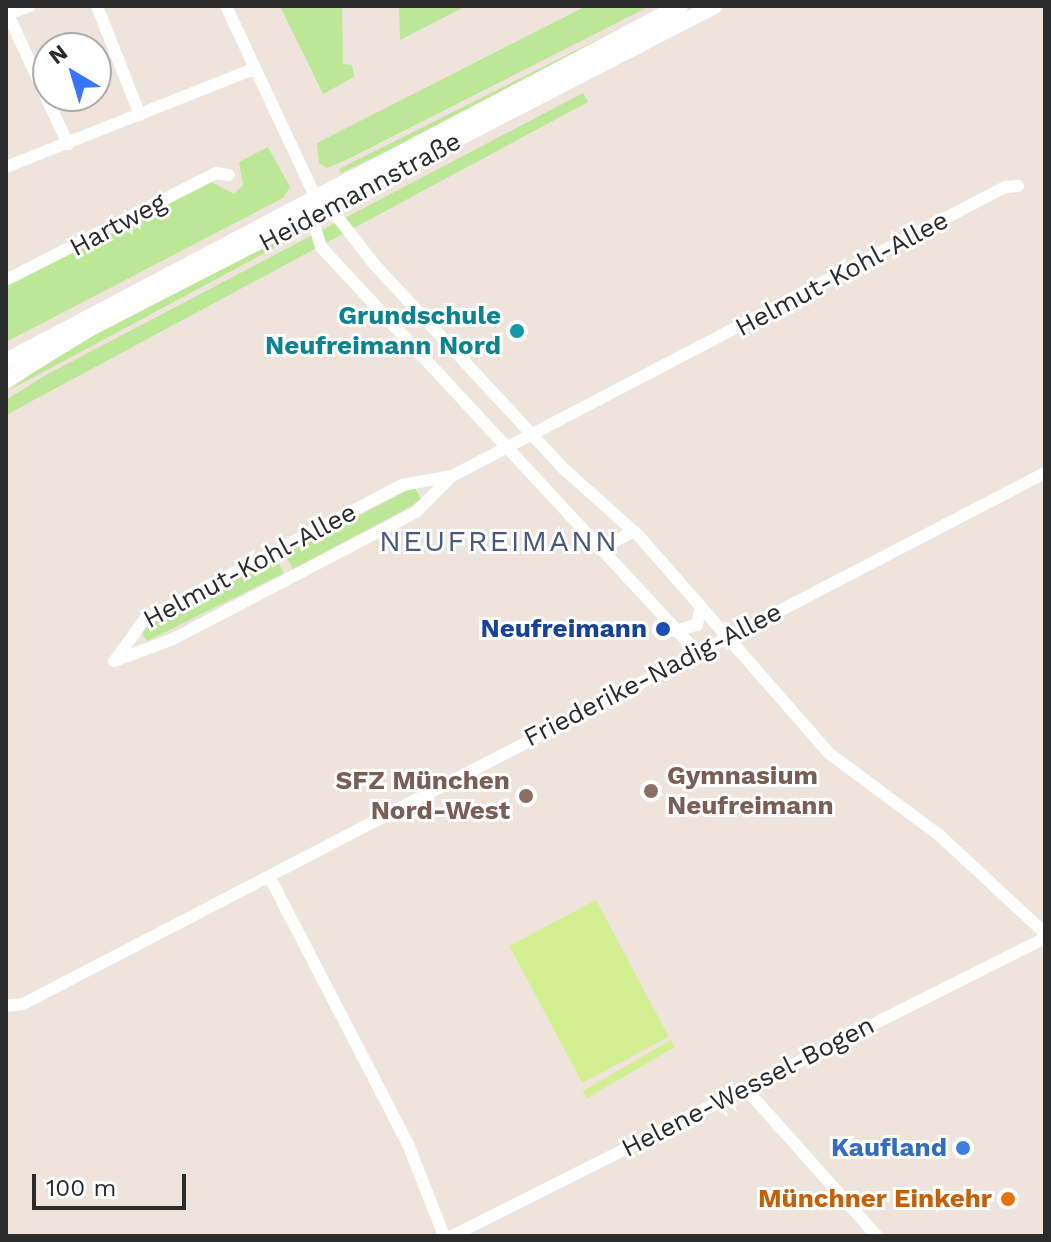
<!DOCTYPE html>
<html>
<head>
<meta charset="utf-8">
<style>
  body { margin:0 }
  #map { position:relative; width:1051px; height:1242px; overflow:hidden; background:#eee4dc; font-family:"Work Sans",sans-serif }
  div>[style] { position:absolute }
  [style*='--x'] { left:calc(var(--x)*1px); top:calc(var(--y)*1px); width:calc(var(--w)*1px); rotate:calc(var(--a)*1deg) }
  .green>* { inset:0; background:#bbe796 }
  .pitch>* { inset:0; background:#d2ef91; transform-origin:0 0 }
  .street>* { height:12px; margin:-6px; padding:0 6px; transform-origin:6px; border-radius:6px; background:#fff }
  .secondary>* { height:16px; margin:-8px; padding:0 8px; transform-origin:8px; border-radius:8px; background:#fff }
  .dots>* { width:22px; height:22px; translate:-50% -50%; box-sizing:border-box; border:4px solid #fff; border-radius:50% }
  span { translate:-50% -50%; white-space:nowrap; text-align:center; line-height:1.15; -webkit-text-stroke:6px #fff; paint-order:stroke }
  .street-label { font-size:26px; color:#2b2b2b }
  .culture-label { font-size:26px; color:#0d838f; font-weight:700 }
  .right { translate:-100% -50%; text-align:right }
  .transit-label { font-size:26px; color:#164399; font-weight:700 }
  .education-label { font-size:26px; color:#785e54; font-weight:700 }
  .left { translate:0 -50%; text-align:left }
  .shop-label { font-size:26px; color:#366cbe; font-weight:700 }
  .food-label { font-size:26px; color:#c56008; font-weight:700 }
  .quarter-label { font-size:30px; color:#49597e; letter-spacing:2px }
  .frame { position:absolute; inset:0; border:8px solid #2b2b2b; pointer-events:none }
  .north { position:absolute; left:32px; top:32px; width:80px; height:80px; box-sizing:border-box; background:#fff; border:2px solid #aaa; border-radius:50%; rotate:322deg; font-size:22px; font-weight:700; line-height:32px; text-align:center; color:#2b2b2b }
  .north::after { content:''; display:block; margin:auto; width:28px; height:36px; background:#3875ff; clip-path:polygon(50% 0,100% 100%,50% 72%,0 100%) }
  .scale { position:absolute; left:32px; top:1174px; width:154px; height:36px; box-sizing:border-box; border:4px solid #2b2b2b; border-top:0; padding-left:10px; font-size:24px; line-height:28px; white-space:nowrap; color:#2b2b2b; -webkit-text-stroke:6px #fff; paint-order:stroke }
</style>
</head>
<body>
<div id="map">
  <div class="green">
    <i style="clip-path:polygon(280px 6px,342px 6px,343px 64px,352px 65px,354px 77px,323px 94px)"></i>
    <i style="clip-path:polygon(399px 6px,466px 6px,400px 40px)"></i>
    <i style="clip-path:polygon(586px 6px,650px 6px,346px 160px,327px 168px,319px 163px,317px 143px)"></i>
    <i style="clip-path:polygon(665px 6px,439px 127px,341px 173px,339px 169px)"></i>
    <i style="clip-path:polygon(583px 93px,588px 102px,6px 415px,6px 400px,46px 375px)"></i>
    <i style="clip-path:polygon(268px 147px,290px 187px,283px 198px,6px 342px,6px 285px,211px 182px,234px 194px,243px 185px,239px 162px)"></i>
    <i style="clip-path:polygon(290px 235px,291px 239px,6px 392px,74px 344px)"></i>
    <i style="clip-path:polygon(414px 487px,421px 499px,410px 507px,293px 569px,285px 554px)"></i>
    <i style="clip-path:polygon(276px 558px,284px 573px,147px 641px,141px 631px,147px 626px)"></i>
  </div>
  <div class="pitch">
    <i style="left:596px;top:900px;width:155px;height:98px;rotate:62deg"></i>
    <i style="left:671px;top:1040px;width:8px;height:102px;rotate:60deg"></i>
  </div>
  <div class="street">
    <i style="--x:97;--y:6;--w:117;--a:68.5"></i>
    <i style="--x:226;--y:6;--w:210;--a:64.9"></i>
    <i style="--x:6;--y:10;--w:148;--a:65.2"></i>
    <i style="--x:6;--y:15;--w:25;--a:-21"></i>
    <i style="--x:6;--y:167;--w:264;--a:-21.6"></i>
    <i style="--x:325;--y:201;--w:80;--a:52.1"></i>
    <i style="--x:374;--y:264;--w:281;--a:47.2"></i>
    <i style="--x:565;--y:470;--w:98;--a:41.7"></i>
    <i style="--x:638;--y:535;--w:291;--a:48.8"></i>
    <i style="--x:830;--y:754;--w:136;--a:36.6"></i>
    <i style="--x:939;--y:835;--w:144;--a:42.8"></i>
    <i style="--x:310;--y:211;--w:38;--a:73"></i>
    <i style="--x:321;--y:247;--w:553;--a:47.13"></i>
    <i style="--x:6;--y:280;--w:236;--a:-27"></i>
    <i style="--x:216;--y:173;--w:13;--a:9"></i>
    <i style="--x:599;--y:549;--w:39;--a:-27"></i>
    <i style="--x:674;--y:631;--w:24;--a:-15"></i>
    <i style="--x:697;--y:625;--w:19;--a:-78"></i>
    <i style="--x:116;--y:659;--w:49;--a:-54.1"></i>
    <i style="--x:145;--y:619;--w:290;--a:-27.5"></i>
    <i style="--x:402;--y:485;--w:51;--a:-10.2"></i>
    <i style="--x:114;--y:661;--w:63;--a:-20.4"></i>
    <i style="--x:173;--y:639;--w:274;--a:-27.6"></i>
    <i style="--x:416;--y:512;--w:51;--a:-45"></i>
    <i style="--x:452;--y:476;--w:624;--a:-27.59"></i>
    <i style="--x:1005;--y:187;--w:13;--a:-4"></i>
    <i style="--x:269;--y:876;--w:302;--a:62.6"></i>
    <i style="--x:408;--y:1144;--w:99;--a:68.6"></i>
    <i style="--x:6;--y:1006;--w:17;--a:-7"></i>
    <i style="--x:23;--y:1004;--w:1152;--a:-27.46"></i>
    <i style="--x:745;--y:1088;--w:198;--a:48.3"></i>
    <i style="--x:452;--y:1236;--w:664;--a:-26.68"></i>
  </div>
  <div class="secondary">
    <i style="--x:6;--y:361;--w:762;--a:-27.78"></i>
    <i style="--x:6;--y:380;--w:97;--a:-31.6"></i>
    <i style="--x:89;--y:329;--w:704;--a:-27.33"></i>
  </div>
  <div class="dots">
    <i style="left:517px;top:331px;background:#0f9aa8"></i>
    <i style="left:663px;top:629px;background:#1a4fb4"></i>
    <i style="left:651px;top:791px;background:#8d6e63"></i>
    <i style="left:526px;top:796px;background:#8d6e63"></i>
    <i style="left:963px;top:1148px;background:#3f7fe0"></i>
    <i style="left:1008px;top:1199px;background:#e8710a"></i>
  </div>
  <div class="street-label">
    <span style="left:360px;top:192px;rotate:-28deg">Heidemannstraße</span>
    <span style="left:118px;top:225px;rotate:-28deg">Hartweg</span>
    <span style="left:842px;top:274px;rotate:-28deg">Helmut-Kohl-Allee</span>
    <span style="left:250px;top:566px;rotate:-28deg">Helmut-Kohl-Allee</span>
    <span style="left:653px;top:675px;rotate:-27deg">Friederike-Nadig-Allee</span>
    <span style="left:748px;top:1087px;rotate:-27deg">Helene-Wessel-Bogen</span>
  </div>
  <div class="culture-label">
    <span class="right" style="left:501px;top:331px">Grundschule<br>Neufreimann Nord</span>
  </div>
  <div class="transit-label">
    <span class="right" style="left:647px;top:629px">Neufreimann</span>
  </div>
  <div class="education-label">
    <span class="left" style="left:667px;top:791px">Gymnasium<br>Neufreimann</span>
    <span class="right" style="left:510px;top:796px">SFZ München<br>Nord-West</span>
  </div>
  <div class="shop-label">
    <span class="right" style="left:947px;top:1148px">Kaufland</span>
  </div>
  <div class="food-label">
    <span class="right" style="left:992px;top:1199px">Münchner Einkehr</span>
  </div>
  <div class="quarter-label">
    <span style="left:499px;top:541px">NEUFREIMANN</span>
  </div>
  <div class="frame"></div>
  <div class="north">N</div>
  <div class="scale">100 m</div>
</div>
</body>
</html>
